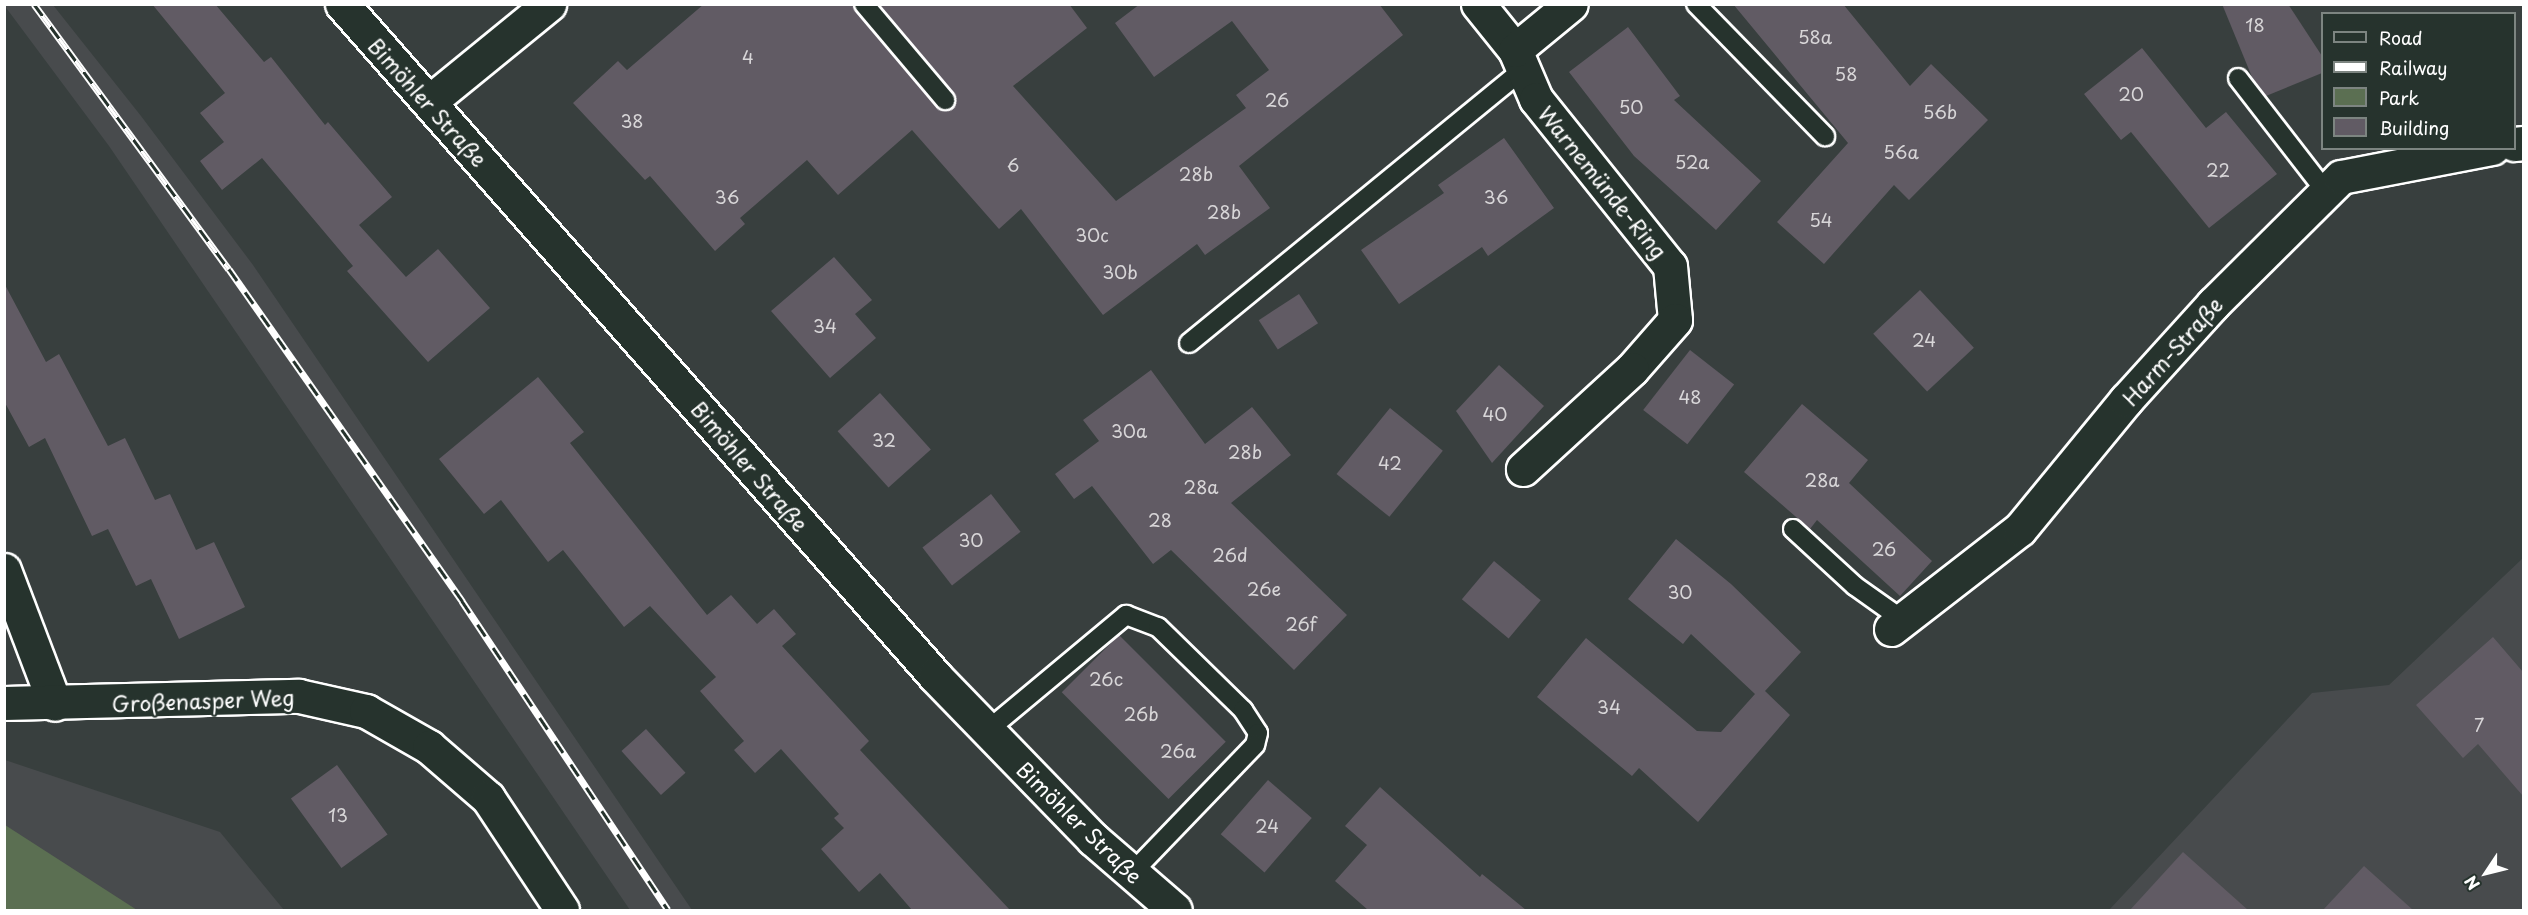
<!DOCTYPE html>
<html>
<head>
<meta charset="utf-8">
<style>
  body { margin:0 }
  #map { position:relative; width:2528px; height:915px; overflow:hidden; background:#383f3e; font-family:"Playpen Sans",sans-serif }
  div>[style] { position:absolute }
  [style*='--x'] { left:calc(var(--x)*1px); top:calc(var(--y)*1px); width:calc(var(--w)*1px); rotate:calc(var(--a)*1deg) }
  .built>* { inset:0; background:#484b4d }
  .green>* { inset:0; background:#5b6f52 }
  .building>* { inset:0; background:#615b64; transform-origin:0 0 }
  .roads { filter:drop-shadow(2px 0 #fff) drop-shadow(-2px 0 #fff) drop-shadow(0 2px #fff) drop-shadow(0 -2px #fff) }
  .service>* { height:18px; margin:-9px; padding:0 9px; transform-origin:9px; border-radius:9px; background:#26332d }
  .minor>* { height:33px; margin:-16.5px; padding:0 16.5px; transform-origin:16.5px; border-radius:16.5px; background:#26332d }
  .tertiary>* { height:33px; margin:-16.5px; padding:0 16.5px; transform-origin:16.5px; border-radius:16.5px; background:#26332d }
  .rail>* { height:7px; margin-top:-3.5px; transform-origin:0; background:repeating-linear-gradient(90deg,#26332d 0 14px,#fff 0 28px); box-sizing:border-box; border-block:2px solid #fff }
  span { translate:-50% -50%; white-space:nowrap; text-align:center; line-height:1.15; -webkit-text-stroke:4.5px #26332d; paint-order:stroke }
  .number-label { font-size:18px; color:#d8d6d8 }
  .number-label span { -webkit-text-stroke-width:0 }
  .street-label { font-size:21px; color:#fff }
  .frame { position:absolute; inset:0; border:6px solid #fff; pointer-events:none }
  .legend { position:absolute; left:2321px; top:12px; width:195px; height:138px; box-sizing:border-box; background:#26332d; border:2px solid #7d8581; margin:0; padding:8px 10px; list-style:none; font-size:18px; color:#fff }
  .legend li { display:flex; align-items:center; gap:12px; height:30px }
  .legend b { width:30px; border:2px solid #7d8581 }
  .north { position:absolute; left:2456px; top:843px; width:60px; height:60px; -webkit-text-stroke:4px #26332d; paint-order:stroke; rotate:235deg; font-size:16px; font-weight:700; line-height:24px; text-align:center; color:#fff }
  .north::after { content:''; display:block; margin:auto; width:21px; height:27px; background:#fff; clip-path:polygon(50% 0,100% 100%,50% 72%,0 100%) }
</style>
</head>
<body>
<div id="map">
  <div class="built">
    <i style="clip-path:polygon(4px 5px,53px 5px,141px 116px,253px 265px,692px 910px,630px 910px,109px 146px)"></i>
    <i style="clip-path:polygon(2523px 558px,2523px 910px,2109px 910px,2312px 693px,2389px 685px)"></i>
    <i style="clip-path:polygon(5px 760px,220px 832px,284px 910px,5px 910px)"></i>
  </div>
  <div class="green">
    <i style="clip-path:polygon(5px 825px,137px 910px,5px 910px)"></i>
  </div>
  <div class="building">
    <i style="clip-path:polygon(152px 4px,215px 4px,264px 62px,271px 57px,325px 125px,328px 122px,392px 197px,359px 225px,406px 277px,438px 249px,490px 308px,428px 362px,347px 271px,353px 266px,262px 158px,222px 190px,200px 161px,224px 142px,200px 113px,225px 93px)"></i>
    <i style="clip-path:polygon(704px 4px,853px 4px,936px 107px,946px 111px,955px 104px,954px 93px,879px 4px,1069px 4px,1087px 28px,1013px 86px,1116px 201px,1246px 108px,1236px 95px,1269px 70px,1232px 21px,1154px 77px,1115px 23px,1140px 4px,1379px 4px,1403px 35px,1239px 166px,1270px 208px,1205px 255px,1197px 244px,1103px 315px,1021px 209px,999px 229px,912px 130px,838px 195px,807px 160px,740px 218px,745px 224px,715px 251px,650px 176px,645px 180px,573px 103px,618px 61px,627px 70px)"></i>
    <i style="clip-path:polygon(1733px 4px,1843px 4px,1910px 86px,1931px 64px,1988px 120px,1909px 200px,1894px 185px,1824px 264px,1777px 222px,1848px 143px)"></i>
    <i style="clip-path:polygon(2222px 4px,2288px 4px,2322px 56px,2322px 73px,2266px 96px,2252px 77px)"></i>
    <i style="clip-path:polygon(1628px 27px,1680px 96px,1674px 100px,1761px 181px,1716px 230px,1634px 156px,1569px 72px)"></i>
    <i style="clip-path:polygon(2142px 48px,2206px 128px,2226px 112px,2277px 174px,2209px 228px,2131px 132px,2121px 140px,2084px 94px)"></i>
    <i style="clip-path:polygon(1504px 138px,1554px 208px,1488px 256px,1482px 247px,1399px 304px,1361px 250px,1444px 193px,1438px 185px)"></i>
    <i style="clip-path:polygon(834px 257px,872px 300px,855px 314px,876px 338px,830px 378px,771px 311px)"></i>
    <i style="clip-path:polygon(4px 283px,46px 362px,59px 354px,108px 446px,125px 438px,155px 500px,170px 494px,196px 550px,214px 542px,245px 607px,179px 639px,151px 579px,136px 586px,108px 529px,92px 536px,45px 438px,29px 447px,4px 401px)"></i>
    <i style="left:1920px;top:290px;width:79px;height:64px;rotate:47deg"></i>
    <i style="left:1299px;top:294px;width:35px;height:48px;rotate:57deg"></i>
    <i style="left:1690px;top:350px;width:56px;height:76px;rotate:38deg"></i>
    <i style="clip-path:polygon(1499px 365px,1544px 406px,1492px 463px,1456px 411px)"></i>
    <i style="clip-path:polygon(1151px 370px,1205px 444px,1252px 407px,1291px 455px,1231px 503px,1347px 615px,1294px 670px,1171px 550px,1153px 564px,1092px 486px,1074px 499px,1055px 474px,1099px 441px,1083px 420px)"></i>
    <i style="clip-path:polygon(538px 377px,584px 432px,570px 443px,707px 615px,731px 595px,757px 624px,774px 609px,796px 634px,782px 646px,869px 741px,860px 750px,1010px 910px,912px 910px,880px 873px,859px 892px,821px 849px,844px 828px,834px 818px,839px 814px,781px 749px,755px 773px,734px 750px,744px 741px,700px 691px,716px 677px,650px 606px,624px 627px,563px 550px,548px 562px,501px 500px,484px 514px,439px 459px)"></i>
    <i style="left:880px;top:393px;width:76px;height:57px;rotate:48deg"></i>
    <i style="clip-path:polygon(1802px 404px,1868px 460px,1849px 483px,1932px 561px,1900px 596px,1817px 520px,1810px 529px,1744px 472px)"></i>
    <i style="left:1390px;top:408px;width:68px;height:85px;rotate:39deg"></i>
    <i style="left:991px;top:494px;width:48px;height:87px;rotate:52deg"></i>
    <i style="clip-path:polygon(1676px 539px,1731px 584px,1801px 652px,1765px 691px,1790px 715px,1698px 822px,1639px 768px,1632px 776px,1537px 697px,1586px 638px,1697px 731px,1721px 732px,1755px 694px,1691px 634px,1683px 644px,1628px 599px)"></i>
    <i style="left:1494px;top:561px;width:61px;height:50px;rotate:40deg"></i>
    <i style="left:1119px;top:635px;width:151px;height:81px;rotate:45deg"></i>
    <i style="clip-path:polygon(2493px 637px,2523px 672px,2523px 796px,2478px 744px,2463px 758px,2416px 705px)"></i>
    <i style="left:646px;top:729px;width:59px;height:33px;rotate:48deg"></i>
    <i style="left:337px;top:765px;width:86px;height:57px;rotate:54deg"></i>
    <i style="left:1268px;top:780px;width:58px;height:72px;rotate:41deg"></i>
    <i style="clip-path:polygon(1380px 787px,1480px 877px,1482px 874px,1526px 910px,1368px 910px,1335px 881px,1367px 845px,1345px 826px)"></i>
    <i style="clip-path:polygon(2183px 852px,2248px 910px,2130px 910px)"></i>
    <i style="clip-path:polygon(2364px 866px,2413px 910px,2323px 910px)"></i>
  </div>
  <div class="roads">
    <div class="service">
      <i style="--x:864;--y:4;--w:126;--a:49.8"></i>
      <i style="--x:1696;--y:4;--w:185;--a:45.7"></i>
      <i style="--x:2238;--y:78;--w:144;--a:52.3"></i>
      <i style="--x:1189;--y:343;--w:431;--a:-39.3"></i>
      <i style="--x:1793;--y:529;--w:84;--a:42.6"></i>
      <i style="--x:1855;--y:586;--w:59;--a:35.3"></i>
      <i style="--x:988;--y:730;--w:180;--a:-39.8"></i>
      <i style="--x:1126;--y:615;--w:34;--a:21"></i>
      <i style="--x:1158;--y:627;--w:119;--a:44.3"></i>
      <i style="--x:1243;--y:710;--w:27;--a:57"></i>
      <i style="--x:1258;--y:733;--w:12;--a:104"></i>
      <i style="--x:1255;--y:745;--w:178;--a:133.9"></i>
    </div>
    <div class="minor">
      <i style="--x:1478;--y:4;--w:59;--a:51.2"></i>
      <i style="--x:1515;--y:50;--w:53;--a:66.8"></i>
      <i style="--x:1536;--y:99;--w:214;--a:51.3"></i>
      <i style="--x:1670;--y:266;--w:54;--a:84.7"></i>
      <i style="--x:1675;--y:320;--w:65;--a:131.3"></i>
      <i style="--x:1632;--y:369;--w:148;--a:137.5"></i>
      <i style="--x:1515;--y:50;--w:72;--a:-39.4"></i>
      <i style="--x:429;--y:102;--w:155;--a:-39.2"></i>
      <i style="--x:2514;--y:144;--w:10;--a:-6"></i>
      <i style="--x:4;--y:570;--w:143;--a:69.2"></i>
      <i style="--x:1891;--y:629;--w:163;--a:-37.8"></i>
      <i style="--x:2020;--y:529;--w:167;--a:-50.6"></i>
      <i style="--x:2126;--y:400;--w:130;--a:-47.8"></i>
      <i style="--x:2213;--y:304;--w:180;--a:-44.8"></i>
      <i style="--x:2341;--y:177;--w:154;--a:-10.9"></i>
      <i style="--x:4;--y:703;--w:295;--a:-1.4"></i>
      <i style="--x:299;--y:696;--w:69;--a:12.6"></i>
      <i style="--x:366;--y:711;--w:73;--a:29.7"></i>
      <i style="--x:429;--y:747;--w:78;--a:40.8"></i>
      <i style="--x:488;--y:798;--w:134;--a:56.5"></i>
    </div>
    <div class="tertiary">
      <i style="--x:342;--y:4;--w:896;--a:48.57"></i>
      <i style="--x:935;--y:676;--w:227;--a:45.9"></i>
      <i style="--x:1093;--y:839;--w:108;--a:40.9"></i>
    </div>
  </div>
  <div class="rail">
    <i style="--x:34;--y:4;--w:329;--a:53.7"></i>
    <i style="--x:229;--y:269;--w:406;--a:54.9"></i>
    <i style="--x:462;--y:601;--w:371;--a:56.3"></i>
  </div>
  <div class="number-label">
    <span style="left:2255px;top:25px">18</span>
    <span style="left:1815px;top:37px">58a</span>
    <span style="left:748px;top:57px">4</span>
    <span style="left:1846px;top:74px">58</span>
    <span style="left:2131px;top:94px">20</span>
    <span style="left:1277px;top:100px">26</span>
    <span style="left:1631px;top:107px">50</span>
    <span style="left:1940px;top:112px">56b</span>
    <span style="left:632px;top:121px">38</span>
    <span style="left:1901px;top:152px">56a</span>
    <span style="left:1692px;top:162px">52a</span>
    <span style="left:1013px;top:165px">6</span>
    <span style="left:2218px;top:170px">22</span>
    <span style="left:1196px;top:174px">28b</span>
    <span style="left:727px;top:197px">36</span>
    <span style="left:1496px;top:197px">36</span>
    <span style="left:1224px;top:212px">28b</span>
    <span style="left:1821px;top:220px">54</span>
    <span style="left:1092px;top:235px">30c</span>
    <span style="left:1120px;top:272px">30b</span>
    <span style="left:825px;top:326px">34</span>
    <span style="left:1924px;top:340px">24</span>
    <span style="left:1690px;top:397px">48</span>
    <span style="left:1495px;top:414px">40</span>
    <span style="left:1129px;top:431px">30a</span>
    <span style="left:884px;top:440px">32</span>
    <span style="left:1245px;top:452px">28b</span>
    <span style="left:1390px;top:463px">42</span>
    <span style="left:1822px;top:480px">28a</span>
    <span style="left:1201px;top:487px">28a</span>
    <span style="left:1160px;top:520px">28</span>
    <span style="left:971px;top:540px">30</span>
    <span style="left:1884px;top:549px">26</span>
    <span style="left:1230px;top:555px">26d</span>
    <span style="left:1264px;top:589px">26e</span>
    <span style="left:1680px;top:592px">30</span>
    <span style="left:1301px;top:624px">26f</span>
    <span style="left:1106px;top:679px">26c</span>
    <span style="left:1609px;top:707px">34</span>
    <span style="left:1141px;top:714px">26b</span>
    <span style="left:2479px;top:725px">7</span>
    <span style="left:1178px;top:751px">26a</span>
    <span style="left:338px;top:815px">13</span>
    <span style="left:1267px;top:826px">24</span>
  </div>
  <div class="street-label">
    <span style="left:428px;top:102px;rotate:48deg">Bimöhler Straße</span>
    <span style="left:1603px;top:182px;rotate:51deg">Warnemünde-Ring</span>
    <span style="left:2172px;top:351px;rotate:-48deg">Harm-Straße</span>
    <span style="left:750px;top:466px;rotate:49deg">Bimöhler Straße</span>
    <span style="left:203px;top:700px;rotate:-2deg">Großenasper Weg</span>
    <span style="left:1080px;top:822px;rotate:44deg">Bimöhler Straße</span>
  </div>
  <div class="frame"></div>
  <ul class="legend">
  <li><b style="height:8px;background:#26332d"></b>Road</li>
  <li><b style="height:8px;background:#fff"></b>Railway</li>
  <li><b style="height:16px;background:#5b6f52"></b>Park</li>
  <li><b style="height:16px;background:#615b64"></b>Building</li>
  </ul>
  <div class="north">N</div>
</div>
</body>
</html>
